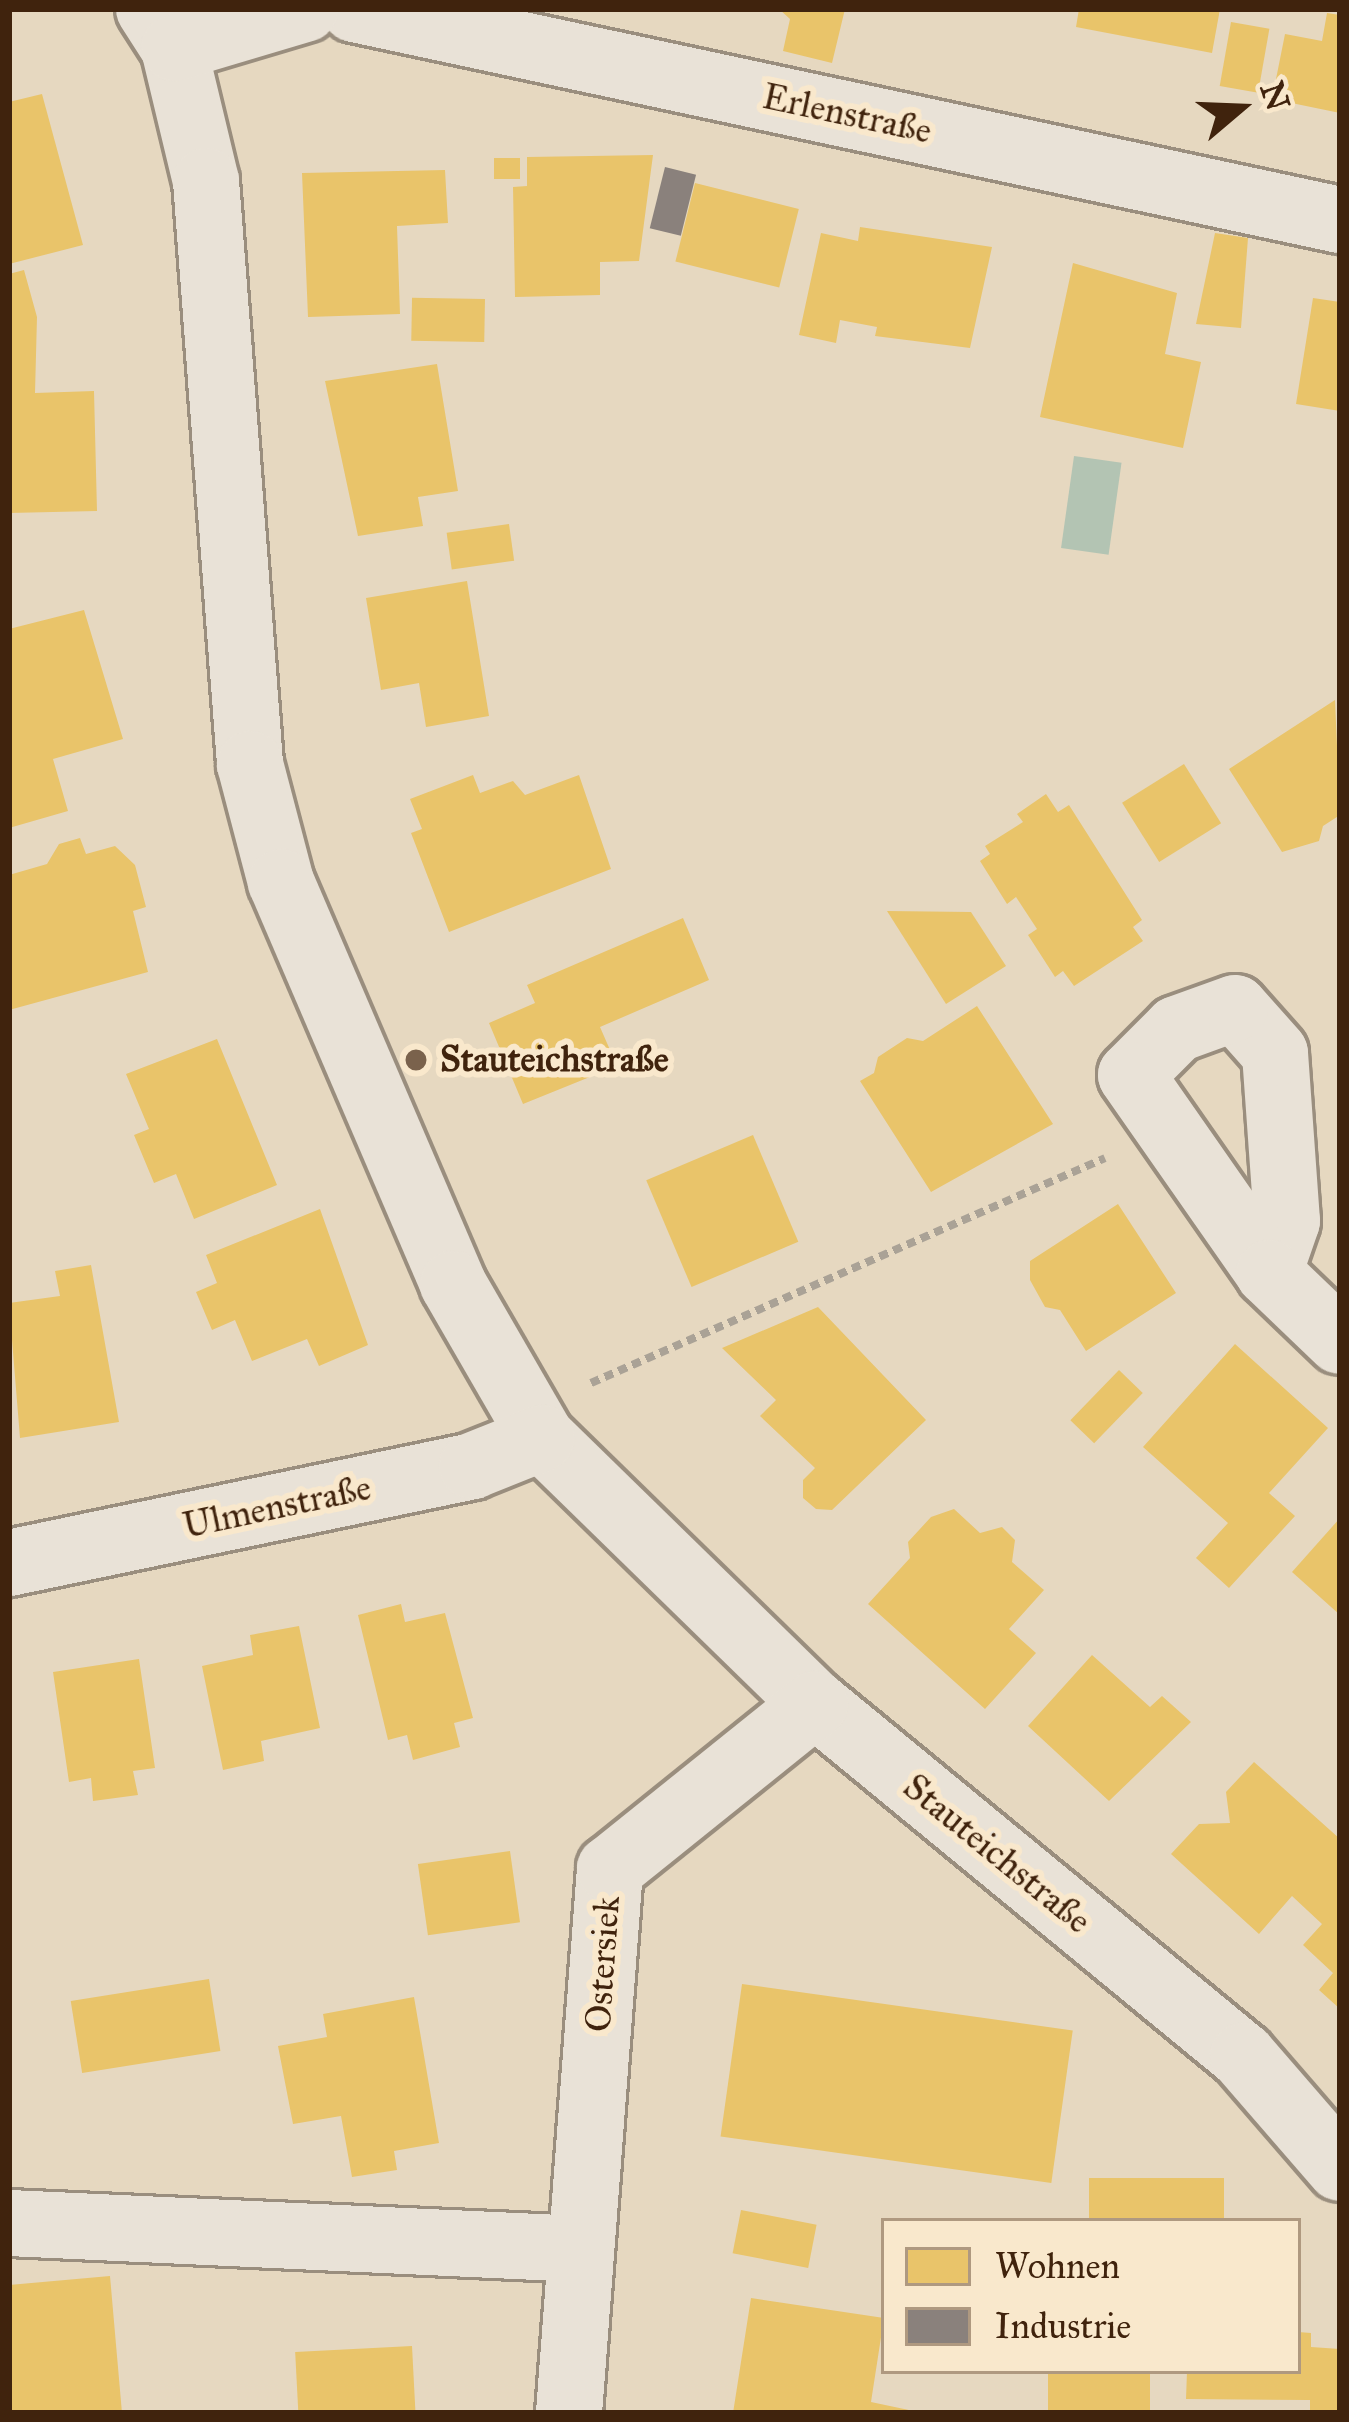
<!DOCTYPE html>
<html>
<head>
<meta charset="utf-8">
<style>
  body { margin:0 }
  #map { position:relative; width:1349px; height:2422px; overflow:hidden; background:#e6d8c0; font-family:"IM FELL Great Primer",serif }
  div>[style] { position:absolute }
  [style*='--x'] { left:calc(var(--x)*1px); top:calc(var(--y)*1px); width:calc(var(--w)*1px); rotate:calc(var(--a)*1deg) }
  .water>* { inset:0; background:#b3c4b3; transform-origin:0 0 }
  .homes>* { inset:0; background:#e9c46a; transform-origin:0 0 }
  .industry>* { inset:0; background:#8a817c; transform-origin:0 0 }
  .path>* { height:8px; margin-top:-4px; transform-origin:0; background:repeating-linear-gradient(90deg,#aaa296 0 9px,transparent 0 15px) }
  .roads { filter:drop-shadow(3px 0 #9a8e7e) drop-shadow(-3px 0 #9a8e7e) drop-shadow(0 3px #9a8e7e) drop-shadow(0 -3px #9a8e7e) }
  .minor>* { height:66px; margin:-33px; padding:0 33px; transform-origin:33px; border-radius:33px; background:#e9e2d7 }
  .dots>* { width:33px; height:33px; translate:-50% -50%; box-sizing:border-box; border:6px solid #f9e8cc; border-radius:50% }
  span { translate:-50% -50%; white-space:nowrap; text-align:center; line-height:1.15; -webkit-text-stroke:12px #f9e8cc; paint-order:stroke }
  .street-label { font-size:36px; color:#40230d }
  .poi-label { font-size:36px; color:#40230d; font-weight:700 }
  .left { translate:0 -50%; text-align:left }
  .frame { position:absolute; inset:0; border:12px solid #40230d; pointer-events:none }
  .legend { position:absolute; left:881px; top:2218px; width:420px; height:156px; box-sizing:border-box; background:#f9e8cc; border:3px solid #af9980; margin:0; padding:15px 21px; list-style:none; font-size:36px; color:#40230d }
  .legend li { display:flex; align-items:center; gap:24px; height:60px }
  .legend b { width:60px; border:3px solid #af9980 }
  .north { position:absolute; left:1181px; top:48px; width:120px; height:120px; -webkit-text-stroke:9px #f9e8cc; paint-order:stroke; rotate:71deg; font-size:33px; font-weight:700; line-height:48px; text-align:center; color:#40230d }
  .north::after { content:''; display:block; margin:auto; width:42px; height:54px; background:#40230d; clip-path:polygon(50% 0,100% 100%,50% 72%,0 100%) }
</style>
</head>
<body>
<div id="map">
  <div class="water">
    <i style="left:1074px;top:456px;width:48px;height:93px;rotate:8deg"></i>
  </div>
  <div class="homes">
    <i style="clip-path:polygon(779px 9px,845px 9px,832px 63px,783px 51px,790px 19px)"></i>
    <i style="clip-path:polygon(1079px 9px,1220px 9px,1212px 53px,1076px 27px)"></i>
    <i style="clip-path:polygon(1327px 13px,1340px 15px,1340px 113px,1272px 99px,1285px 34px,1322px 41px)"></i>
    <i style="left:1231px;top:22px;width:39px;height:65px;rotate:10deg"></i>
    <i style="clip-path:polygon(42px 94px,83px 245px,9px 264px,9px 102px)"></i>
    <i style="clip-path:polygon(653px 155px,639px 261px,600px 262px,600px 295px,515px 297px,513px 187px,527px 186px,527px 157px)"></i>
    <i style="left:520px;top:158px;width:21px;height:26px;rotate:90deg"></i>
    <i style="clip-path:polygon(445px 170px,448px 223px,397px 226px,400px 314px,308px 317px,302px 173px)"></i>
    <i style="left:695px;top:183px;width:107px;height:81px;rotate:14deg"></i>
    <i style="clip-path:polygon(860px 227px,992px 247px,970px 348px,875px 336px,877px 327px,840px 320px,836px 343px,799px 335px,821px 233px,858px 241px)"></i>
    <i style="clip-path:polygon(1215px 233px,1248px 238px,1241px 328px,1196px 324px)"></i>
    <i style="clip-path:polygon(1073px 263px,1177px 293px,1165px 354px,1201px 362px,1183px 448px,1040px 417px)"></i>
    <i style="clip-path:polygon(24px 270px,37px 317px,35px 393px,94px 391px,97px 511px,9px 513px,9px 274px)"></i>
    <i style="clip-path:polygon(1313px 298px,1340px 302px,1340px 411px,1296px 404px)"></i>
    <i style="left:485px;top:299px;width:43px;height:73px;rotate:91deg"></i>
    <i style="clip-path:polygon(437px 364px,458px 491px,418px 497px,423px 526px,358px 536px,325px 381px)"></i>
    <i style="left:509px;top:524px;width:37px;height:63px;rotate:82deg"></i>
    <i style="clip-path:polygon(467px 581px,489px 716px,426px 727px,419px 683px,381px 690px,366px 598px)"></i>
    <i style="clip-path:polygon(84px 610px,123px 739px,53px 759px,68px 811px,9px 828px,9px 629px)"></i>
    <i style="clip-path:polygon(1335px 700px,1340px 815px,1323px 826px,1319px 841px,1282px 852px,1229px 769px)"></i>
    <i style="left:1184px;top:764px;width:70px;height:73px;rotate:58deg"></i>
    <i style="clip-path:polygon(473px 775px,480px 793px,513px 781px,525px 795px,579px 775px,611px 869px,449px 932px,411px 833px,422px 829px,410px 799px)"></i>
    <i style="clip-path:polygon(1046px 794px,1058px 812px,1069px 805px,1142px 920px,1133px 927px,1143px 941px,1074px 986px,1063px 971px,1055px 977px,1028px 935px,1037px 929px,1016px 897px,1007px 904px,980px 861px,990px 854px,985px 846px,1023px 822px,1017px 814px)"></i>
    <i style="clip-path:polygon(80px 838px,86px 854px,115px 846px,135px 865px,146px 907px,133px 911px,148px 972px,9px 1010px,9px 875px,47px 864px,59px 844px)"></i>
    <i style="clip-path:polygon(887px 911px,971px 912px,1006px 966px,946px 1004px)"></i>
    <i style="clip-path:polygon(683px 918px,709px 980px,600px 1027px,617px 1066px,523px 1104px,489px 1023px,535px 1003px,527px 985px)"></i>
    <i style="clip-path:polygon(977px 1006px,1053px 1124px,931px 1192px,860px 1081px,874px 1073px,878px 1057px,907px 1038px,923px 1041px)"></i>
    <i style="clip-path:polygon(217px 1039px,277px 1185px,194px 1219px,176px 1174px,154px 1183px,134px 1135px,149px 1129px,126px 1074px)"></i>
    <i style="left:753px;top:1135px;width:116px;height:116px;rotate:67deg"></i>
    <i style="clip-path:polygon(1118px 1204px,1176px 1293px,1086px 1351px,1060px 1310px,1045px 1307px,1030px 1280px,1030px 1261px)"></i>
    <i style="clip-path:polygon(320px 1209px,368px 1345px,319px 1366px,307px 1339px,252px 1361px,235px 1320px,212px 1330px,196px 1292px,217px 1283px,206px 1255px)"></i>
    <i style="clip-path:polygon(91px 1265px,119px 1422px,20px 1438px,9px 1303px,60px 1296px,55px 1271px)"></i>
    <i style="clip-path:polygon(818px 1307px,926px 1420px,832px 1510px,816px 1509px,803px 1498px,803px 1480px,815px 1468px,760px 1416px,776px 1400px,722px 1348px)"></i>
    <i style="clip-path:polygon(1235px 1344px,1328px 1428px,1269px 1493px,1295px 1516px,1229px 1588px,1196px 1558px,1228px 1523px,1143px 1447px)"></i>
    <i style="left:1119px;top:1370px;width:33px;height:70px;rotate:44deg"></i>
    <i style="clip-path:polygon(954px 1509px,980px 1533px,1002px 1527px,1015px 1540px,1012px 1562px,1044px 1590px,1009px 1629px,1036px 1653px,985px 1709px,868px 1604px,910px 1558px,908px 1542px,931px 1517px)"></i>
    <i style="clip-path:polygon(1340px 1518px,1340px 1615px,1292px 1572px)"></i>
    <i style="clip-path:polygon(401px 1604px,405px 1622px,445px 1613px,473px 1718px,454px 1723px,460px 1747px,413px 1760px,407px 1735px,388px 1740px,358px 1615px)"></i>
    <i style="clip-path:polygon(299px 1626px,320px 1728px,261px 1741px,264px 1761px,223px 1770px,202px 1666px,253px 1655px,250px 1635px)"></i>
    <i style="clip-path:polygon(1092px 1655px,1150px 1707px,1162px 1696px,1191px 1722px,1109px 1801px,1028px 1726px)"></i>
    <i style="clip-path:polygon(139px 1659px,155px 1768px,133px 1771px,138px 1795px,93px 1801px,91px 1778px,69px 1782px,53px 1672px)"></i>
    <i style="clip-path:polygon(1254px 1762px,1340px 1839px,1340px 2009px,1319px 1990px,1333px 1973px,1303px 1945px,1322px 1924px,1292px 1896px,1259px 1934px,1171px 1854px,1199px 1824px,1230px 1823px,1226px 1792px)"></i>
    <i style="left:510px;top:1851px;width:72px;height:93px;rotate:82deg"></i>
    <i style="left:209px;top:1979px;width:73px;height:140px;rotate:81deg"></i>
    <i style="left:742px;top:1984px;width:334px;height:154px;rotate:8deg"></i>
    <i style="clip-path:polygon(414px 1997px,439px 2143px,394px 2151px,397px 2170px,352px 2177px,341px 2116px,293px 2124px,278px 2046px,327px 2037px,323px 2014px)"></i>
    <i style="left:1089px;top:2178px;width:135px;height:43px"></i>
    <i style="left:741px;top:2210px;width:77px;height:44px;rotate:11deg"></i>
    <i style="clip-path:polygon(110px 2276px,122px 2413px,9px 2413px,9px 2285px)"></i>
    <i style="clip-path:polygon(751px 2298px,884px 2318px,871px 2402px,923px 2413px,733px 2413px)"></i>
    <i style="clip-path:polygon(1298px 2332px,1311px 2333px,1311px 2347px,1340px 2349px,1340px 2413px,1310px 2413px,1310px 2400px,1186px 2399px,1187px 2371px,1298px 2371px)"></i>
    <i style="left:412px;top:2346px;width:67px;height:117px;rotate:87deg"></i>
    <i style="left:1150px;top:2371px;width:42px;height:102px;rotate:90deg"></i>
  </div>
  <div class="industry">
    <i style="left:665px;top:167px;width:32px;height:63px;rotate:14deg"></i>
  </div>
  <div class="path">
    <i style="--x:591;--y:1383;--w:561;--a:-23.64"></i>
  </div>
  <div class="roads">
    <div class="minor">
      <i style="--x:149;--y:9;--w:46;--a:57.3"></i>
      <i style="--x:174;--y:48;--w:137;--a:76.5"></i>
      <i style="--x:206;--y:181;--w:585;--a:85.68"></i>
      <i style="--x:250;--y:764;--w:122;--a:75.3"></i>
      <i style="--x:281;--y:882;--w:437;--a:66.8"></i>
      <i style="--x:453;--y:1284;--w:178;--a:60"></i>
      <i style="--x:542;--y:1438;--w:381;--a:44.3"></i>
      <i style="--x:815;--y:1704;--w:554;--a:39.43"></i>
      <i style="--x:1243;--y:2056;--w:148;--a:49.1"></i>
      <i style="--x:354;--y:9;--w:1008;--a:12.08"></i>
      <i style="--x:174;--y:48;--w:137;--a:-16.6"></i>
      <i style="--x:1269;--y:1273;--w:55;--a:-70.9"></i>
      <i style="--x:1287;--y:1221;--w:168;--a:-94.1"></i>
      <i style="--x:1275;--y:1053;--w:60;--a:-131.6"></i>
      <i style="--x:1235;--y:1008;--w:62;--a:160.1"></i>
      <i style="--x:1177;--y:1029;--w:65;--a:135"></i>
      <i style="--x:1131;--y:1075;--w:241;--a:55.1"></i>
      <i style="--x:1269;--y:1273;--w:98;--a:43.8"></i>
      <i style="--x:9;--y:1563;--w:473;--a:-11.8"></i>
      <i style="--x:472;--y:1466;--w:75;--a:-21.8"></i>
      <i style="--x:9;--y:2223;--w:573;--a:2.6"></i>
      <i style="--x:569;--y:2413;--w:546;--a:-85.69"></i>
      <i style="--x:610;--y:1869;--w:263;--a:-38.8"></i>
    </div>
  </div>
  <div class="dots">
    <i style="left:416px;top:1060px;background:#7a624c"></i>
  </div>
  <div class="street-label">
    <span style="left:847px;top:114px;rotate:12deg">Erlenstraße</span>
    <span style="left:277px;top:1507px;rotate:-12deg">Ulmenstraße</span>
    <span style="left:997px;top:1854px;rotate:39deg">Stauteichstraße</span>
    <span style="left:603px;top:1964px;rotate:-86deg">Ostersiek</span>
  </div>
  <div class="poi-label">
    <span class="left" style="left:440px;top:1060px">Stauteichstraße</span>
  </div>
  <div class="frame"></div>
  <ul class="legend">
  <li><b style="height:33px;background:#e9c46a"></b>Wohnen</li>
  <li><b style="height:33px;background:#8a817c"></b>Industrie</li>
  </ul>
  <div class="north">N</div>
</div>
</body>
</html>
